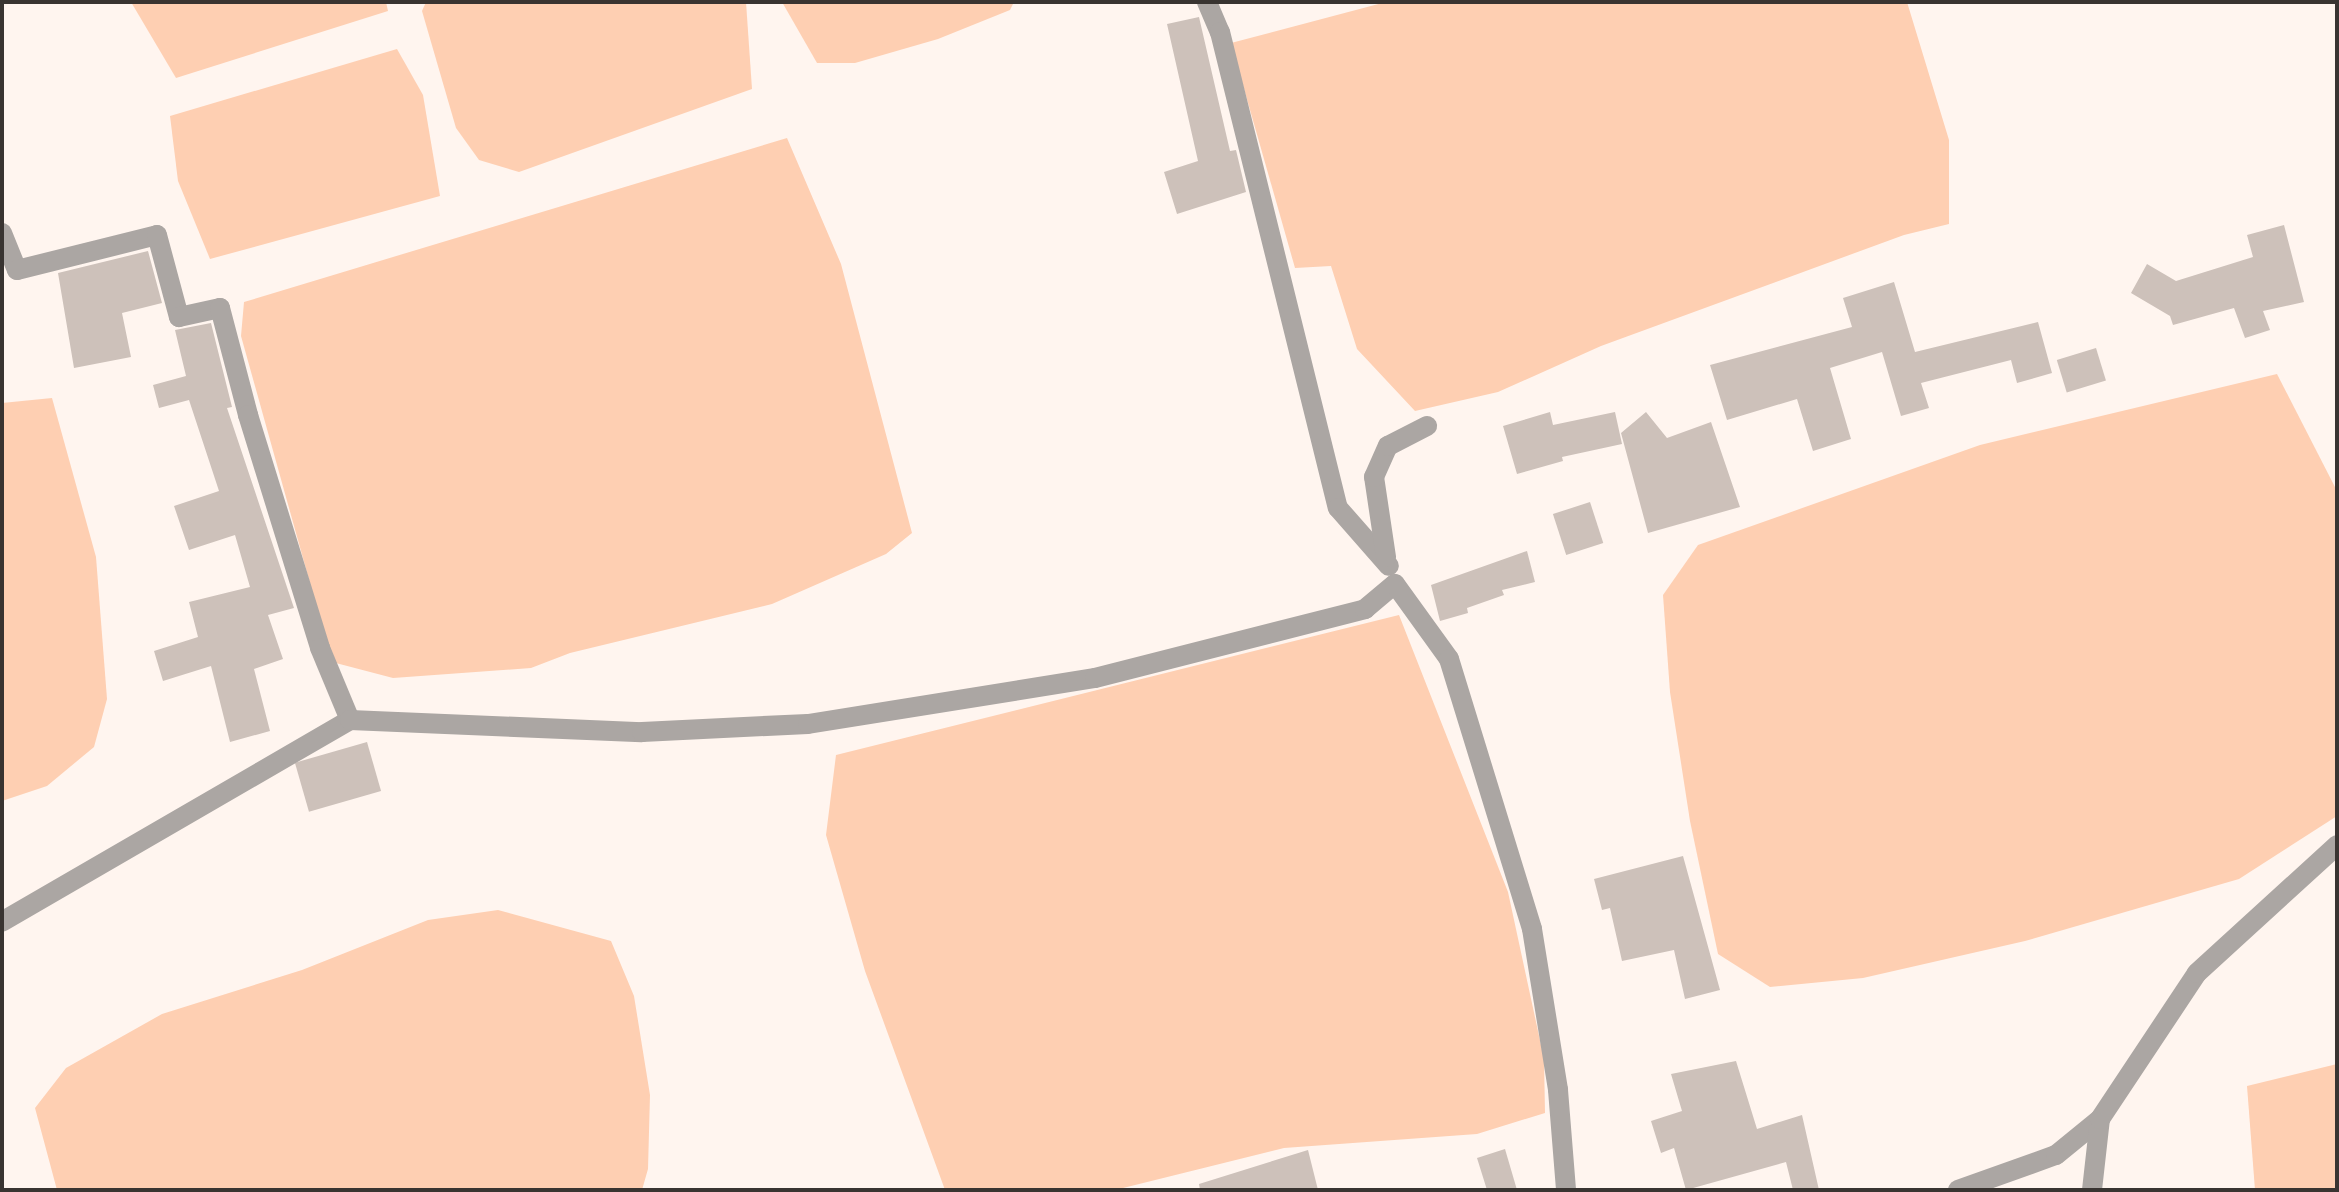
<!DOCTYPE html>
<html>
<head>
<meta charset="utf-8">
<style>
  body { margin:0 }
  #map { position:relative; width:2339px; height:1192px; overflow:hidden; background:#fff5ef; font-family:"Noto Sans",sans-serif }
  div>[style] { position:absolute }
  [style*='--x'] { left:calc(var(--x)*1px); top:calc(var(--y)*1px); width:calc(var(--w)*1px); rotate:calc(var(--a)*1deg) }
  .water>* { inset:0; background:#fecfb2 }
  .building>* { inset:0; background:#cdc1ba; transform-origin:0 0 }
  .minor>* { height:20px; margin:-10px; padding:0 10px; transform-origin:10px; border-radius:10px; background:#aba6a3 }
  span { translate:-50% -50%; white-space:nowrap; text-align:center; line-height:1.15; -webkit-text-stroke:6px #fff; paint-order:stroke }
  .frame { position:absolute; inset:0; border:4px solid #393431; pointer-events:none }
</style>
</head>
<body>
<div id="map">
  <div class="water">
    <i style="clip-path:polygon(131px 2px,386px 2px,388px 11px,176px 78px)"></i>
    <i style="clip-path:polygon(426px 2px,746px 2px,752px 89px,519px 172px,479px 160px,456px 128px,422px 11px)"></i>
    <i style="clip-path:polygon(782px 2px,1014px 2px,1010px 10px,938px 39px,855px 63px,817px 63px)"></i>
    <i style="clip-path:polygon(1386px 2px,1907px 2px,1949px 140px,1949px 224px,1904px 235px,1601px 346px,1498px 392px,1415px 411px,1357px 349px,1331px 266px,1295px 268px,1231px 43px)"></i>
    <i style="clip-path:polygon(397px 49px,423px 95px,440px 196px,210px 259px,178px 181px,170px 116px)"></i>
    <i style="clip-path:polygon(787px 138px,841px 264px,912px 533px,886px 554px,772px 604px,570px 653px,531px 668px,393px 678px,332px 662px,241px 336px,244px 302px)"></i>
    <i style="clip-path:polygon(2277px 374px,2337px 491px,2337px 816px,2239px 879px,2025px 941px,1863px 978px,1770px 987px,1718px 954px,1690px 821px,1670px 692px,1663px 595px,1698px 545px,1980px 445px)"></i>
    <i style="clip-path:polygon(52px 398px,96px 557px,107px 699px,94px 747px,47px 786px,2px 801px,2px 403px)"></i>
    <i style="clip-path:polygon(1399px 615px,1508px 892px,1544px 1059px,1545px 1113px,1477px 1134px,1284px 1148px,1115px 1190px,945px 1190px,865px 971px,826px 835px,836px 755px)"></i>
    <i style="clip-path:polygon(498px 910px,611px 941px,634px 996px,650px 1095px,648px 1169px,642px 1190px,57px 1190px,35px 1108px,66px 1068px,162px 1014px,302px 970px,428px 920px)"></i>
    <i style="clip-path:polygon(2337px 1064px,2337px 1190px,2255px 1190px,2247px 1086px)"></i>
  </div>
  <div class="building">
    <i style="clip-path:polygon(1199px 17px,1230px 151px,1236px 150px,1246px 192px,1177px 214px,1164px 172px,1198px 161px,1167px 24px)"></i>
    <i style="clip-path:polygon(2284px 225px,2304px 302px,2263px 311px,2270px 330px,2245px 338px,2234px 308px,2173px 325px,2170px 316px,2131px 293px,2147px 264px,2176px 281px,2253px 257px,2247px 235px)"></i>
    <i style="clip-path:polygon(148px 251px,162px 303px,122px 313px,131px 357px,74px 368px,58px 273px)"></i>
    <i style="clip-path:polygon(1894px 282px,1915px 352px,2038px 322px,2052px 373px,2017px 383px,2011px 360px,1921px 383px,1929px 408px,1901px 416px,1882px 352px,1830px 368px,1851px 439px,1813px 451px,1797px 399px,1727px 420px,1710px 365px,1852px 327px,1843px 298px)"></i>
    <i style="clip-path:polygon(211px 323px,232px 407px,227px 408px,294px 608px,268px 615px,283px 659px,254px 669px,270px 731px,230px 742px,211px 666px,163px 681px,154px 651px,198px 637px,189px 602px,250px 587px,235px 535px,189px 550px,174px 506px,219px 491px,189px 400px,159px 408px,153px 385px,186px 376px,175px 330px)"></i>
    <i style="left:2096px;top:348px;width:34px;height:41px;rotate:73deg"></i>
    <i style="clip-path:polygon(1550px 412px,1553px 425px,1615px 412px,1622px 444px,1562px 457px,1563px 461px,1517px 474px,1503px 426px)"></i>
    <i style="clip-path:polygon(1646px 412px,1667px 438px,1711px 422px,1740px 507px,1648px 533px,1621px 433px)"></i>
    <i style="left:1590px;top:502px;width:43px;height:39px;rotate:72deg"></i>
    <i style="clip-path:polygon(1527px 551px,1535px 582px,1502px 590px,1504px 595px,1467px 608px,1468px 613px,1440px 621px,1431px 585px)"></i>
    <i style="left:367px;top:742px;width:51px;height:75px;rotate:74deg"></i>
    <i style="clip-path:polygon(1683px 856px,1720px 990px,1685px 999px,1674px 950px,1622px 961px,1610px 908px,1602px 910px,1594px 879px)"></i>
    <i style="clip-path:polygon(1736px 1061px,1757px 1129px,1802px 1115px,1819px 1190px,1793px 1190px,1786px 1162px,1686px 1190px,1674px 1148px,1661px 1153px,1651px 1121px,1682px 1111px,1671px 1074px)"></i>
    <i style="clip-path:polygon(1505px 1149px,1517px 1190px,1487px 1190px,1477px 1158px)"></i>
    <i style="clip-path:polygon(1308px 1150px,1318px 1190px,1200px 1190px,1199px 1184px)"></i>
  </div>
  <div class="minor">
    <i style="--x:1207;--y:2;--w:33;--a:67"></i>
    <i style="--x:1220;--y:32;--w:490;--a:76.1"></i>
    <i style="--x:1338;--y:508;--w:77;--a:48.7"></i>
    <i style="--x:2;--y:233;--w:40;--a:68"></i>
    <i style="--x:17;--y:270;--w:144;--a:-14"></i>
    <i style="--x:157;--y:235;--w:85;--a:75"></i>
    <i style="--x:179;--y:317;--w:42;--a:-12.4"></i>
    <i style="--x:220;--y:308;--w:111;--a:75.3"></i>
    <i style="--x:248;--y:415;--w:244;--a:72.8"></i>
    <i style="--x:320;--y:648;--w:78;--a:67.4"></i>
    <i style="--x:350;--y:720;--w:402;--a:149.9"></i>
    <i style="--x:1386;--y:557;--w:81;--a:-98.5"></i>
    <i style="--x:1374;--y:477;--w:34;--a:-66"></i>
    <i style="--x:1388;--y:446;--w:44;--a:-27.1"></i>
    <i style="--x:350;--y:720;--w:292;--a:2.4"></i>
    <i style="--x:642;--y:732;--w:166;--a:-2.8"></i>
    <i style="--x:808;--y:724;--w:291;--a:-9.1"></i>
    <i style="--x:1095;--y:678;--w:279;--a:-14.3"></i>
    <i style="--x:1365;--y:609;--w:39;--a:-40"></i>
    <i style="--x:1395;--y:584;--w:92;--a:54.2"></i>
    <i style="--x:1449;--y:659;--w:282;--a:72.9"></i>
    <i style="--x:1532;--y:929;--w:163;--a:80.8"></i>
    <i style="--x:1558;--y:1090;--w:100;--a:85.4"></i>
    <i style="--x:1958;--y:1190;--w:104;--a:-19.7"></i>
    <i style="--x:2056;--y:1155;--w:57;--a:-39.3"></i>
    <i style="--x:2092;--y:1190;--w:71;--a:-83.6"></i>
    <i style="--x:2100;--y:1119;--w:175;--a:-56.4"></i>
    <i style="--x:2197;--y:973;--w:190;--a:-42.4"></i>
  </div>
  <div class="frame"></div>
</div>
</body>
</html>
